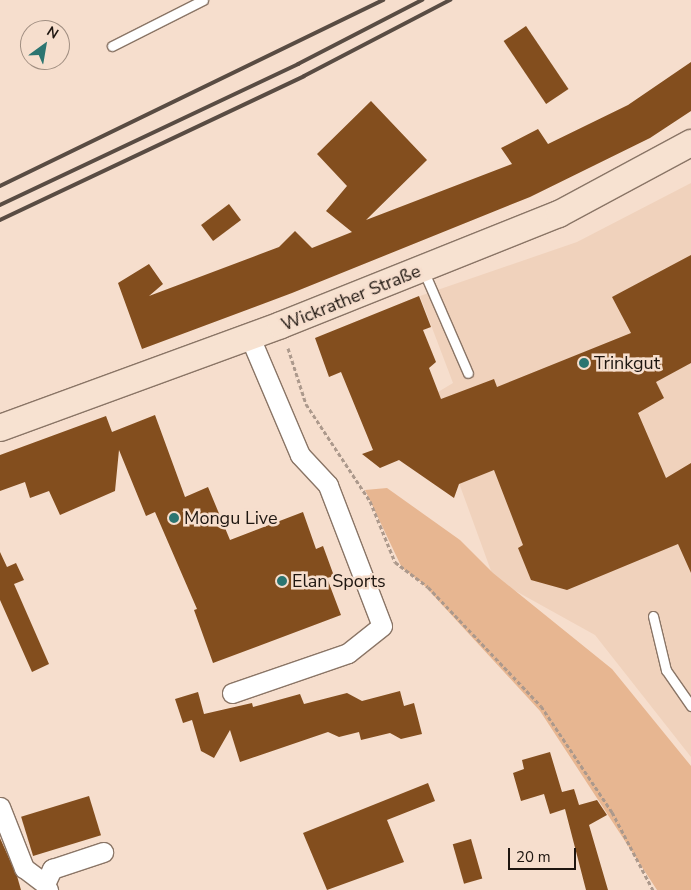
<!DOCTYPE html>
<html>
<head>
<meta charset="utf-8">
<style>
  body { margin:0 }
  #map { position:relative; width:691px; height:890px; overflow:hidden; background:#f6decd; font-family:"Nunito Sans",sans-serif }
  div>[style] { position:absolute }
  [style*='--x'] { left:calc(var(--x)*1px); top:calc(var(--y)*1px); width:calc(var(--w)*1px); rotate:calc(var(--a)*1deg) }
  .built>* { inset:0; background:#f0d2bc }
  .green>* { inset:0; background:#e7b691 }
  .building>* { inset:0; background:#834e1e; transform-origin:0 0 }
  .path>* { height:3px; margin-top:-1.5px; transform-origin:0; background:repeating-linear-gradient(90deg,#ac998c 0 4px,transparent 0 6.5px) }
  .roads { filter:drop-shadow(1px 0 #8a7566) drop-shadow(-1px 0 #8a7566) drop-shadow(0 1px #8a7566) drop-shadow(0 -1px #8a7566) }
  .service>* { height:9px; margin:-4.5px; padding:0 4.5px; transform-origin:4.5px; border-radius:4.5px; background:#fff }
  .minor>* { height:19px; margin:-9.5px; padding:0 9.5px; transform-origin:9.5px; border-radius:9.5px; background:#fff }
  .secondary>* { height:26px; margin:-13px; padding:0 13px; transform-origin:13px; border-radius:13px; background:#f7e2d1 }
  .rail>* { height:4px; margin:-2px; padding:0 2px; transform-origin:2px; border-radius:2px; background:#594c43 }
  .dots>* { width:14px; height:14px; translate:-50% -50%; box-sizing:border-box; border:2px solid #f6decd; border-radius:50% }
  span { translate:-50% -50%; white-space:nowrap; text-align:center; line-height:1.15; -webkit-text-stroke:5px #f6decd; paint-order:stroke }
  .street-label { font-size:18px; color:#1e1610 }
  .poi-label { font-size:18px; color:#1e1610 }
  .left { translate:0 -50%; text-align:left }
  .north { position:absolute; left:20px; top:20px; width:50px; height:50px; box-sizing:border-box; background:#f6decd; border:1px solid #a08e81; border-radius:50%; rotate:32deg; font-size:14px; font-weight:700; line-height:20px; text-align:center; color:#1e1610 }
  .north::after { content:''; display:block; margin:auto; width:18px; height:22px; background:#2c7571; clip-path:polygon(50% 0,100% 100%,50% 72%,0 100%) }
  .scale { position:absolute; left:508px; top:848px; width:68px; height:22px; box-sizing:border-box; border:2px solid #1e1610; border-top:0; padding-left:6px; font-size:15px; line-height:18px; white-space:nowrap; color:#1e1610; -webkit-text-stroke:4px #f6decd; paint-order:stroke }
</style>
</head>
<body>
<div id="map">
  <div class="built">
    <i style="clip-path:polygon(691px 183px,691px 757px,595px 635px,494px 579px,428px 398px,453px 383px,420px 296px,577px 242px)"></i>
  </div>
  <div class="green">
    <i style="clip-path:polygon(387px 488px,460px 540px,493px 573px,612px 669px,691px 766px,691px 890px,657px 890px,540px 711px,422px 583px,402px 568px,365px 490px)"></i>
  </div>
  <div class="building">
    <i style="left:526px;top:26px;width:76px;height:27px;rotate:56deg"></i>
    <i style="clip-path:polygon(691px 62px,691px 111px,650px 138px,530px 197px,292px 293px,142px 349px,118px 283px,149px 264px,163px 284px,149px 296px,279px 247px,295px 231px,312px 248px,352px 232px,326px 211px,347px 186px,317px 154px,371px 101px,427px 160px,366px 220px,512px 164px,501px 148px,538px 129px,548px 144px,628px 105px)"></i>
    <i style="left:229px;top:204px;width:20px;height:35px;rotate:53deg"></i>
    <i style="clip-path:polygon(691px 255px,691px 363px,656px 382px,664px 398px,638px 413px,666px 478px,691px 463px,691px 573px,678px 544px,567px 590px,531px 580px,518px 548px,523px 545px,494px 470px,459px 484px,454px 498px,399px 460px,380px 468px,362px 454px,373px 450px,341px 372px,329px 377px,315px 338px,419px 296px,431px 327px,423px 330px,436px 362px,429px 368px,441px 399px,494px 379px,497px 387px,631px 333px,612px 297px)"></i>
    <i style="clip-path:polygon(155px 415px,185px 497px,208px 487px,230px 540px,303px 512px,316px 549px,323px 546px,334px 576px,327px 578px,341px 615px,213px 663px,194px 610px,197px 609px,155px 512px,146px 516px,119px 450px,115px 491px,60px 515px,49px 491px,30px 498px,25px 482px,0 491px,0 455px,106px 416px,112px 432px)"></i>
    <i style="clip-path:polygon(0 552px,7px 567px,16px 563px,24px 580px,14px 584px,49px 664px,32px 672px,0 600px)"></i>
    <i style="clip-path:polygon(400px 691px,404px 706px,414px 703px,422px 734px,401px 739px,390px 733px,361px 740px,359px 732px,339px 737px,328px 732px,240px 762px,230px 730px,214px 758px,201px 751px,192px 720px,183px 723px,175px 699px,198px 692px,204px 714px,252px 703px,253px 707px,300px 694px,304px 704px,347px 693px,362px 701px)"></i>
    <i style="clip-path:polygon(550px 752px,562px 792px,574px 789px,579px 805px,597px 800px,607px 815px,589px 825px,608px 890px,586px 890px,565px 809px,550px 814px,544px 794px,521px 801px,513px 773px,524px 769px,522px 760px)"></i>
    <i style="clip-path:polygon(428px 783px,435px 801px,387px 820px,404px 862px,327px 890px,303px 833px)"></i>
    <i style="left:89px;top:796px;width:41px;height:71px;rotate:73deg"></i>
    <i style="clip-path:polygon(0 838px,17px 876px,21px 890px,0 890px)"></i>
    <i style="left:471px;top:839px;width:41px;height:19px;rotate:74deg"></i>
  </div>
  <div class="path">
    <i style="--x:288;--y:348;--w:59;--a:72.2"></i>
    <i style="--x:306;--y:404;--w:116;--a:56.6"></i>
    <i style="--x:370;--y:501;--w:66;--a:67.7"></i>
    <i style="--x:395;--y:562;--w:41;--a:37.1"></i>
    <i style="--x:428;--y:587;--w:164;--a:46.5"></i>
    <i style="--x:541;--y:706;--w:128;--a:56.2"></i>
    <i style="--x:612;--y:812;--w:88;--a:62.3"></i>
  </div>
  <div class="roads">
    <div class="service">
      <i style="--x:112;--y:46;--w:102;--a:-26.8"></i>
      <i style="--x:424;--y:272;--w:110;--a:66.5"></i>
      <i style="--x:653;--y:616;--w:56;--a:76.5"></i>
      <i style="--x:666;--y:670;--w:44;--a:55.2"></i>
    </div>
    <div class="minor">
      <i style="--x:232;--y:693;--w:123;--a:-19"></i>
      <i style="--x:348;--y:653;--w:43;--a:-38.5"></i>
      <i style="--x:382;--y:626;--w:151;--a:-111"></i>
      <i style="--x:328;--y:485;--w:41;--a:-133"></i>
      <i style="--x:300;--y:455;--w:128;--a:-113"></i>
      <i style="--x:0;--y:807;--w:66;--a:68.5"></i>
      <i style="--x:24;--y:868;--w:26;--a:37"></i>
      <i style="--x:45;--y:884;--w:7;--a:63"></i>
      <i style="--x:45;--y:884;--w:17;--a:-65"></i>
      <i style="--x:52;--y:869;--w:54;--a:-18.4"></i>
    </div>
    <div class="secondary">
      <i style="--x:0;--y:428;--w:299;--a:-20.1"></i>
      <i style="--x:281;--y:325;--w:299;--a:-21.8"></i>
      <i style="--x:559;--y:214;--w:150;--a:-28.3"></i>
    </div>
  </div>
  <div class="rail">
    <i style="--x:0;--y:186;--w:426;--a:-25.9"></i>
    <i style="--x:0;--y:205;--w:330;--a:-25.3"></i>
    <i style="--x:298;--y:64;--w:140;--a:-27.3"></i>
    <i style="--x:0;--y:220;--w:336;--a:-25.3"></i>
    <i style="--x:304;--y:76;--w:165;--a:-27.5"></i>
  </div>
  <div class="dots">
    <i style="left:584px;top:363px;background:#2c7571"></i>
    <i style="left:174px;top:518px;background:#2c7571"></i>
    <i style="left:282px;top:581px;background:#2c7571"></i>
  </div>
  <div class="street-label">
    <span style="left:351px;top:298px;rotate:-22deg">Wickrather Straße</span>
  </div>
  <div class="poi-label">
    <span class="left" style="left:594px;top:363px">Trinkgut</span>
    <span class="left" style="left:184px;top:518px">Mongu Live</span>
    <span class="left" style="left:292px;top:581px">Elan Sports</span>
  </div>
  <div class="north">N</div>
  <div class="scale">20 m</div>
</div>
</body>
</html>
